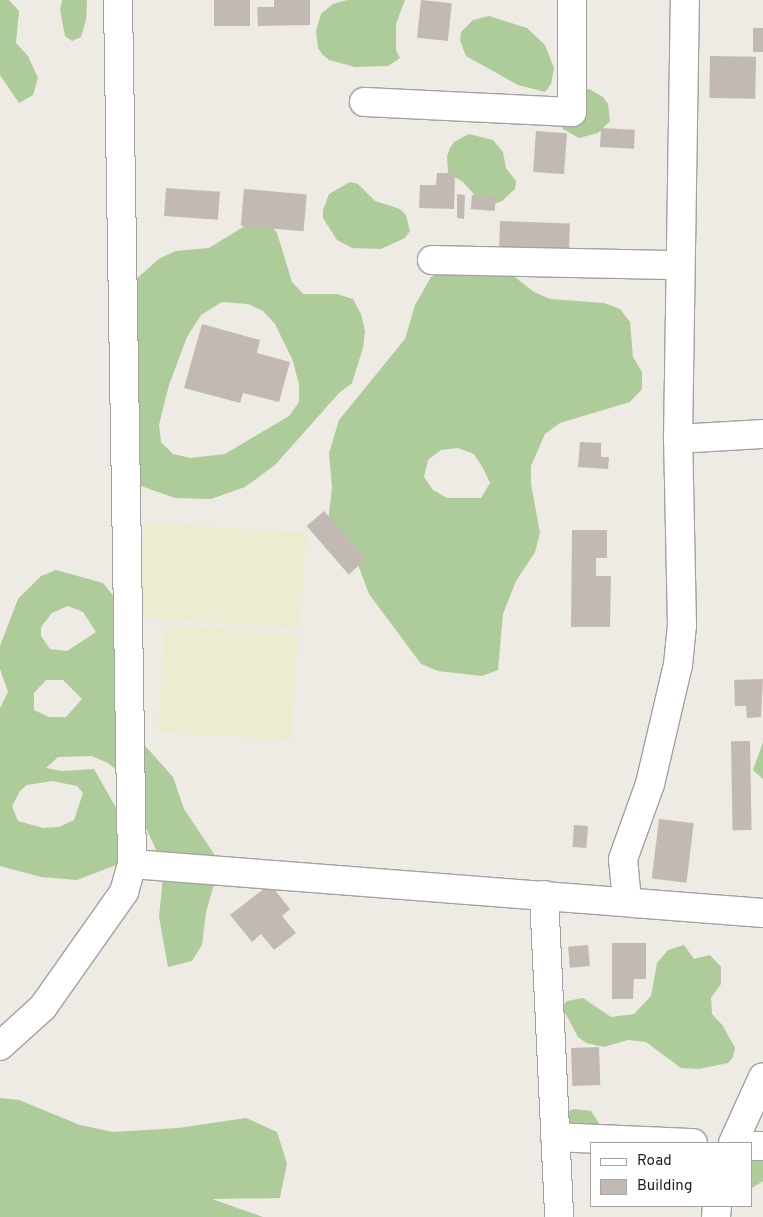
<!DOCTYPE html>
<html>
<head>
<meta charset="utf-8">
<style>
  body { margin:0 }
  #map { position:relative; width:763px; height:1217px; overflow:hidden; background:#eeeae4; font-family:Overpass,sans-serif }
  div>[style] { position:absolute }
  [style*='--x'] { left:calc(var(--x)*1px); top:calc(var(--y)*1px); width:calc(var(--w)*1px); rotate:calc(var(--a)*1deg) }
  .farmland>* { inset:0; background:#ececd0; transform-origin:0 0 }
  .forest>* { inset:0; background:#aecc9a }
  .building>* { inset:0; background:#c3b9b3; transform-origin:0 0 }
  .roads { filter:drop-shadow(1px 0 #a2a2a2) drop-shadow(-1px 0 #a2a2a2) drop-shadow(0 1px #a2a2a2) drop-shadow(0 -1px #a2a2a2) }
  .minor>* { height:28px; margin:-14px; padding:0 14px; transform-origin:14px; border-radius:14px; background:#fff }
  span { translate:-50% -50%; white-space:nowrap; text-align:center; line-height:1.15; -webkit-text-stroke:5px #fff; paint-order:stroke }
  .legend { position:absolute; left:590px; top:1142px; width:162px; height:65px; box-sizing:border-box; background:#fff; border:1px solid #a5a5a5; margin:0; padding:6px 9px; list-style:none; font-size:15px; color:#1e1e1e }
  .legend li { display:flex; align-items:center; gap:10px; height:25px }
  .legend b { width:25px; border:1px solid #a5a5a5 }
</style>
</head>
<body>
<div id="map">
  <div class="farmland">
    <i style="left:144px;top:522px;width:163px;height:95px;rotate:4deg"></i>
    <i style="left:165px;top:625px;width:134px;height:107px;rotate:4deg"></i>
  </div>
  <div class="forest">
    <i style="clip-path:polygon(0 0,9px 0,19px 11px,16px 43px,28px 56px,38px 78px,33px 95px,19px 103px,0 75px)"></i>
    <i style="clip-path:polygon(62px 0,87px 0,86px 20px,81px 37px,72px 41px,65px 36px,60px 10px)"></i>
    <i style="clip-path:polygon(347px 0,405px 0,396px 24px,396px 50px,400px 58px,388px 66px,355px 67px,329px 60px,323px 55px,318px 48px,316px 31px,321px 14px,333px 4px)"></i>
    <i style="clip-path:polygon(489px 16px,527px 28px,545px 45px,554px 68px,551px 84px,545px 92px,518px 85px,466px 56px,460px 40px,461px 32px,473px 20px)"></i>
    <i style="clip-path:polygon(589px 89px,603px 97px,608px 104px,610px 121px,598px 133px,579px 138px,563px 129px,558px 122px,572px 94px)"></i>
    <i style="clip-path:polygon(469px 134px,493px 140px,503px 152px,506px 168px,516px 181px,515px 189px,502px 201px,485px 207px,463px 182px,448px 173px,447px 156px,450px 148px,454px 142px)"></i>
    <i style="clip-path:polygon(350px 182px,358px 184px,375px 201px,400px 209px,406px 215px,410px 231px,405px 238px,381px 249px,352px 248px,337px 240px,323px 218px,323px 210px,329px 194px)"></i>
    <i style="clip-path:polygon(evenodd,267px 220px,277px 233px,292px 282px,303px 294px,337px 294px,353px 299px,361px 314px,365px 331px,363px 348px,352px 383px,339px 393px,275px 465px,245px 487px,211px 499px,175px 498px,141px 486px,127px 477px,110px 447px,110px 413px,120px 380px,135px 280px,160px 258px,176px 251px,209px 248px,251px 222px,267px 220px,222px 302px,248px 304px,263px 311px,275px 324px,293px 361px,299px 385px,299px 402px,289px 416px,225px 454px,190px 458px,173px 454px,161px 442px,159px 425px,169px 385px,187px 337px,201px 315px,222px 302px)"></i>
    <i style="clip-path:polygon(evenodd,460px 259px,494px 261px,534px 292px,550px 299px,604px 303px,620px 309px,630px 322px,633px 357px,642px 372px,642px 389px,630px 402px,560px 423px,545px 434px,531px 466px,531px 484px,540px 533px,535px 552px,516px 581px,503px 614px,498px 670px,482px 676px,438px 671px,421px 664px,369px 594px,351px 546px,328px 522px,332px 488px,329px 453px,339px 420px,405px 339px,415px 305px,431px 277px,460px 259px,458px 448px,474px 454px,483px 468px,490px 483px,481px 498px,447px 498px,433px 490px,424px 477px,428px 460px,441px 450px,458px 448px)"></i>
    <i style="clip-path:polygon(evenodd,56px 570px,103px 583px,124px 609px,140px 740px,173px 777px,184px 809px,220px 863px,206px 912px,202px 945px,192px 961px,168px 967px,159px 917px,164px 867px,121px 774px,108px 763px,92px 756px,58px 757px,46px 768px,62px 771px,94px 769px,127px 827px,124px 862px,77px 880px,41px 877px,0 866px,0 708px,8px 692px,0 669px,0 646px,18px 599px,41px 576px,56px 570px,68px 606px,83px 612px,96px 632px,67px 651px,50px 649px,41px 636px,41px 627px,52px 613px,68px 606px,56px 570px,46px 680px,63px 680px,82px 699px,66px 717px,49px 717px,34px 710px,34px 693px,46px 680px,56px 570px,52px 781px,77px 786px,83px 793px,74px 820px,59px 827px,43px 828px,18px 821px,12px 806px,20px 791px,27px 785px,52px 781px)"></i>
    <i style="clip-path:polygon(763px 742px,763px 779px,753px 770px)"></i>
    <i style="clip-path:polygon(684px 945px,694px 959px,710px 955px,721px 967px,721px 984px,711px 998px,712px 1014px,723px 1026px,735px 1048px,733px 1057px,728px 1063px,699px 1069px,681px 1068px,646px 1042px,628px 1040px,604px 1047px,586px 1043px,578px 1037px,562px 1007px,567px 1001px,583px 998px,611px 1017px,634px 1014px,651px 996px,657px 963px,668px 950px)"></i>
    <i style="clip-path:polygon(0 1098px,19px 1100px,80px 1125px,113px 1132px,178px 1128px,246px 1118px,277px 1132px,287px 1163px,280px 1198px,212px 1199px,263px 1217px,0 1217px)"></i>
    <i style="clip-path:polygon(574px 1109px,591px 1111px,600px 1125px,597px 1132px,568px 1141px,566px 1112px)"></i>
    <i style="clip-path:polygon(763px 1152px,763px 1181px,752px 1188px,752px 1155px)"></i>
  </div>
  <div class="building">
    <i style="left:214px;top:0;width:36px;height:26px"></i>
    <i style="clip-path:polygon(274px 0,310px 0,310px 25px,258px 26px,257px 7px,274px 7px)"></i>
    <i style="left:421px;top:0;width:31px;height:38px;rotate:6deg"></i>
    <i style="left:753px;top:28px;width:10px;height:24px"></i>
    <i style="left:710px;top:56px;width:46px;height:42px;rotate:1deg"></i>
    <i style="left:601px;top:128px;width:34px;height:19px;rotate:3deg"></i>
    <i style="left:536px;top:131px;width:31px;height:41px;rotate:4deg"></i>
    <i style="clip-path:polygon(437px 173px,455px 173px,454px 209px,419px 208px,420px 185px,436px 185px)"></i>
    <i style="left:166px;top:188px;width:54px;height:28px;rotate:4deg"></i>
    <i style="left:244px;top:189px;width:63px;height:37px;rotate:5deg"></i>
    <i style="clip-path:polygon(457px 194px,465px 195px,464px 219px,457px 218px)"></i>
    <i style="left:472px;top:195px;width:24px;height:14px;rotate:5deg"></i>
    <i style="left:500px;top:221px;width:70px;height:27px;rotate:2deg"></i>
    <i style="clip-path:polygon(202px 324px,260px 340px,257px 353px,290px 362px,279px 402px,243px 393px,240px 403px,184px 388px)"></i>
    <i style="clip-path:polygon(580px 442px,601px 443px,601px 457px,609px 457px,608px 469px,578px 467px)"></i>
    <i style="left:324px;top:511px;width:64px;height:23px;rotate:49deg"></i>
    <i style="clip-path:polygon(572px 530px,607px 530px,607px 558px,596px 558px,596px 576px,611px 576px,610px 627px,571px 627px)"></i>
    <i style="clip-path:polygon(763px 679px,761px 717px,747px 718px,746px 706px,735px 706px,734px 680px)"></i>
    <i style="left:750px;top:741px;width:89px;height:19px;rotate:89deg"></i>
    <i style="left:659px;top:819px;width:35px;height:60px;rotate:7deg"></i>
    <i style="left:574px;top:825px;width:14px;height:22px;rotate:4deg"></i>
    <i style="clip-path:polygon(270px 884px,290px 909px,282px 916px,296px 933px,274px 950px,261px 934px,252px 942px,230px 915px)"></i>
    <i style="clip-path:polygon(612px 943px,646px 943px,646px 979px,634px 979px,633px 999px,612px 999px)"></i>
    <i style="left:588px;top:945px;width:21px;height:20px;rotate:85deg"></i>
    <i style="left:599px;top:1047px;width:38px;height:28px;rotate:88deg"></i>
  </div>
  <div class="roads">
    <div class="minor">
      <i style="--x:364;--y:102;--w:208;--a:2.8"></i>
      <i style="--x:572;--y:112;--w:112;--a:-90"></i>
      <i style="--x:432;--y:260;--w:247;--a:1.2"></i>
      <i style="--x:678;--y:439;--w:85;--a:-3.4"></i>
      <i style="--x:132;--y:864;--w:633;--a:4.44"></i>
      <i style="--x:544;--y:895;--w:322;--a:87.3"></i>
      <i style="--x:627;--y:901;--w:42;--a:-95.4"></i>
      <i style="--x:623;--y:859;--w:80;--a:-70.2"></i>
      <i style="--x:650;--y:784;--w:122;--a:-76.8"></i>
      <i style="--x:678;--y:665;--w:40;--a:-84.3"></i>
      <i style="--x:682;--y:625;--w:186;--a:-91.2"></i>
      <i style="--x:678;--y:439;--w:439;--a:-89.1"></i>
      <i style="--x:0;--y:1046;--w:58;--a:-42.2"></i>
      <i style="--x:43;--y:1007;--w:141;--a:-54.8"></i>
      <i style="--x:124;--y:892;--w:29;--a:-74"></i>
      <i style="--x:132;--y:864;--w:864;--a:-90.93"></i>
      <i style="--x:555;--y:1137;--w:138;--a:2.5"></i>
      <i style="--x:733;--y:1143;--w:72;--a:-65.6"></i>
      <i style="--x:752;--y:1146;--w:11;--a:0"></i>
      <i style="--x:716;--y:1217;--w:11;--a:-85"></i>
    </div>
  </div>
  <ul class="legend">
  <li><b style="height:6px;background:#fff"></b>Road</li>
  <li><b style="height:14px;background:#c3b9b3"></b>Building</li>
  </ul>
</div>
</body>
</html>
